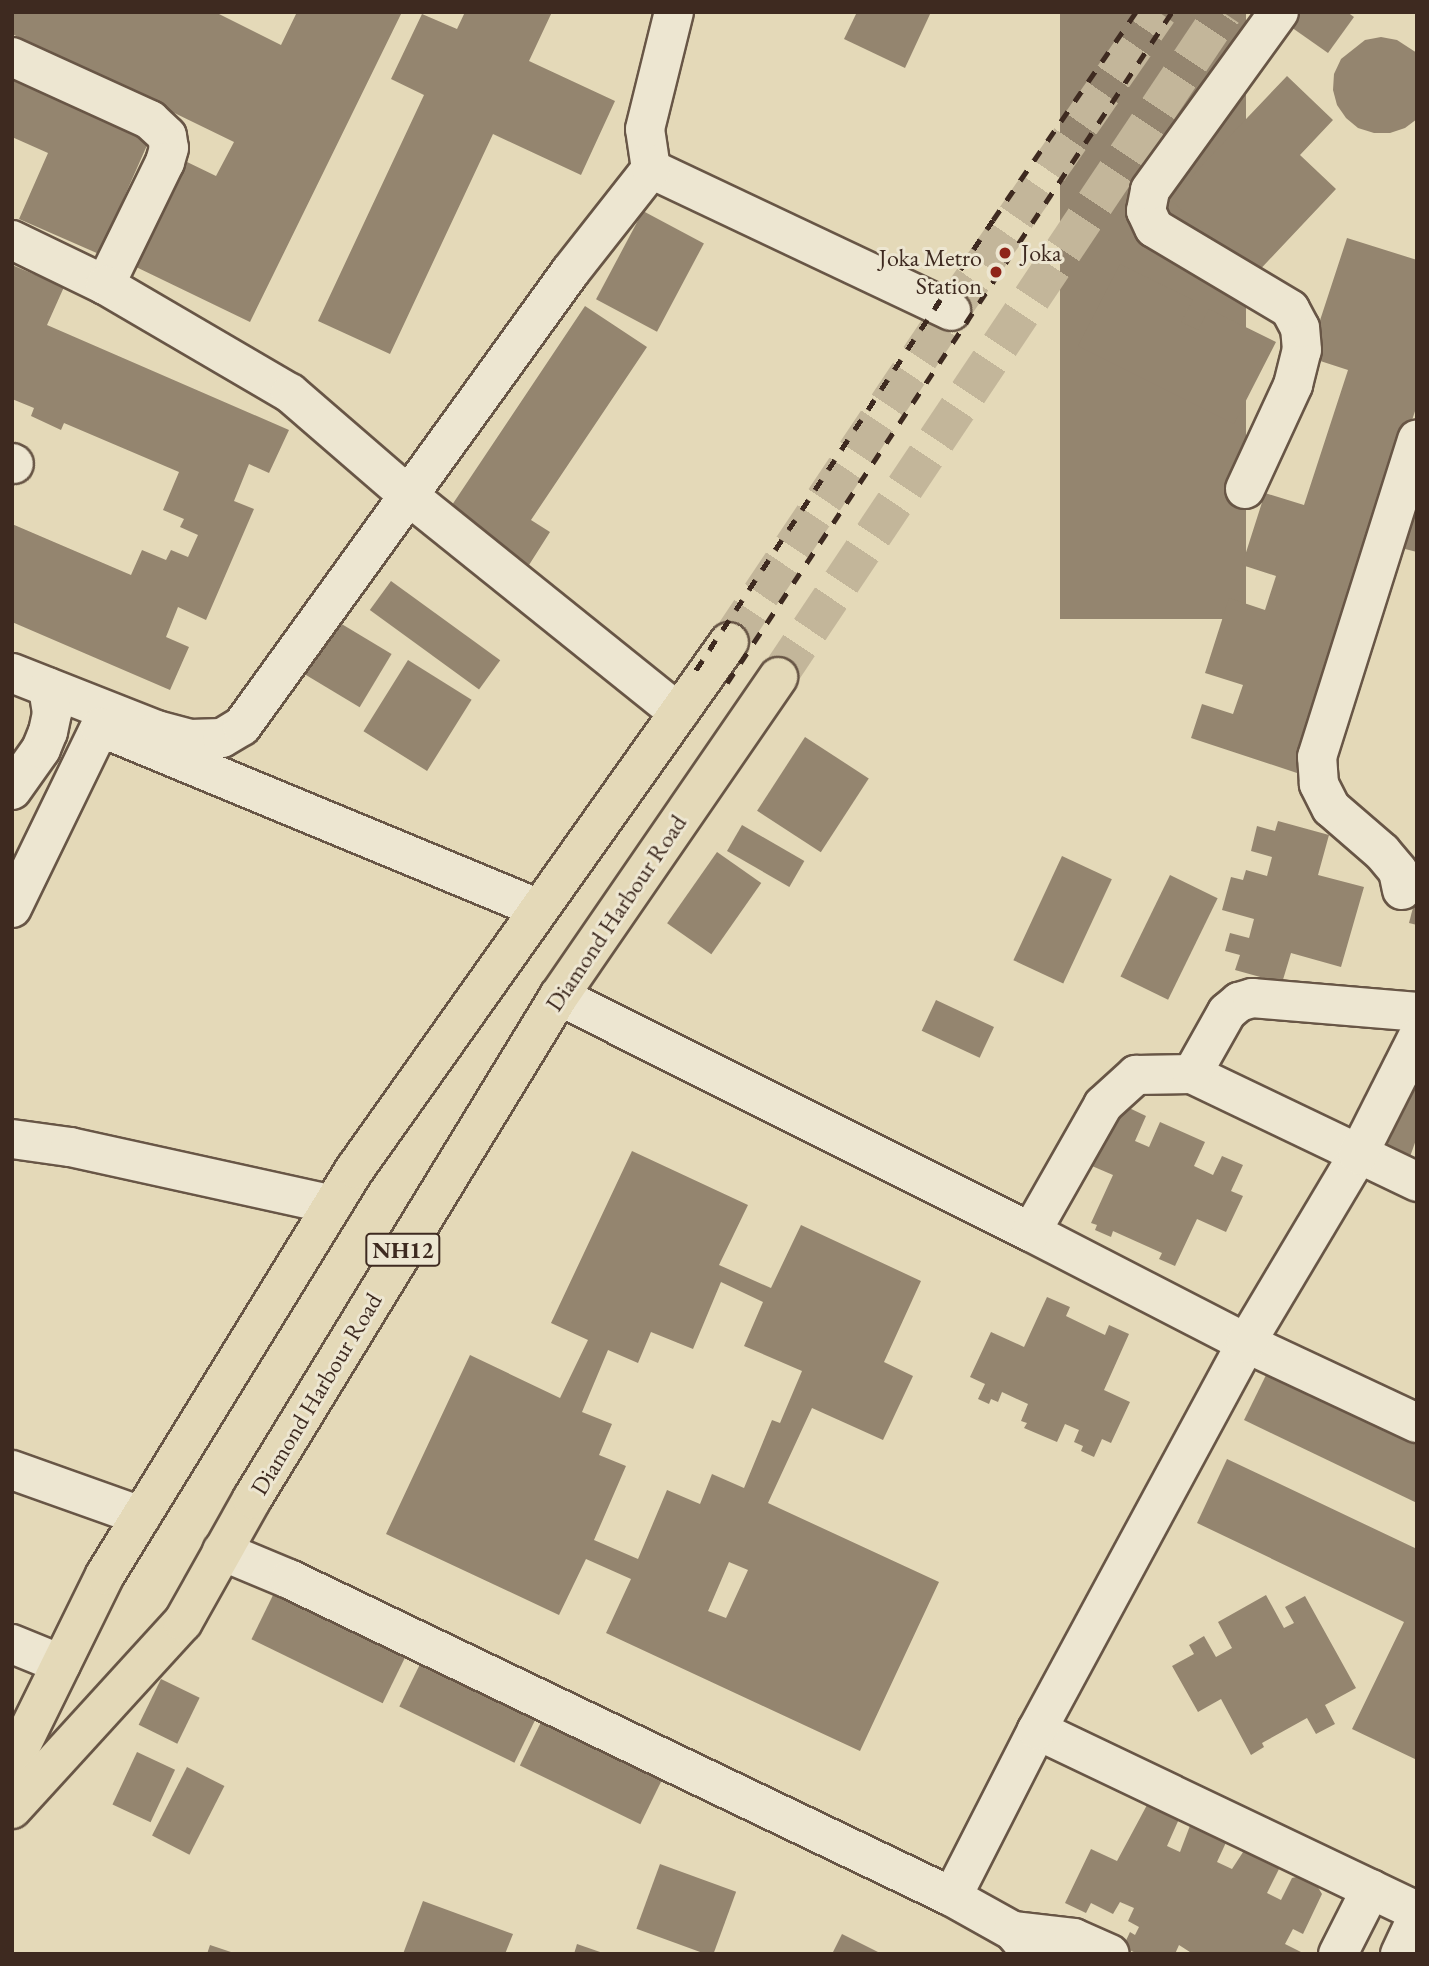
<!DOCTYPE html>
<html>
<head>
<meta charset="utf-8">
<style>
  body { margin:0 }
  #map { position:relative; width:1429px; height:1966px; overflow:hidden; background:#e4d9b8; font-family:"EB Garamond",serif }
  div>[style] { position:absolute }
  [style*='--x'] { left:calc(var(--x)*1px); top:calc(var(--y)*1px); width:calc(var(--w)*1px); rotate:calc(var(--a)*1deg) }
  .building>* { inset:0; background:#94856f; transform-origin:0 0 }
  .highway-tunnel>* { height:38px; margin-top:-19px; transform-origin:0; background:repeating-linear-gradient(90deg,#c3b69a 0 38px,transparent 0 57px) }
  .roads { filter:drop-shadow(2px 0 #685646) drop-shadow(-2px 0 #685646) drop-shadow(0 2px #685646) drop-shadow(0 -2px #685646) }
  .minor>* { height:38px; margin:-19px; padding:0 19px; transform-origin:19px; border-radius:19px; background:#ede6d1 }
  .highway>* { height:38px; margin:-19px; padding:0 19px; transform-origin:19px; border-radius:19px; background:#e4d9b8 }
  .rail>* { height:5px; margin-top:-2.5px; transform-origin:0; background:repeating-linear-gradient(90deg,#3e2a20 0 12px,transparent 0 24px) }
  .dots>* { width:19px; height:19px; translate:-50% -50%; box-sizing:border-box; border:4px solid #ede6d1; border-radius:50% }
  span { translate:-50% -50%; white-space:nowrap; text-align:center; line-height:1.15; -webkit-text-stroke:6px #ede6d1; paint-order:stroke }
  .shield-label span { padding:2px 5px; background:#ede6d1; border:2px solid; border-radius:5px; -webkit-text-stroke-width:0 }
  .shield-label { font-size:23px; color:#3e2a20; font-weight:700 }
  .poi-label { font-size:24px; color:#3e2a20 }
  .left { translate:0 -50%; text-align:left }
  .right { translate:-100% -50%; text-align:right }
  .street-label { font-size:24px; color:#3e2a20 }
  .frame { position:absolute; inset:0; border:14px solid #3e2a20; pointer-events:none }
</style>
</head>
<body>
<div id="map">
  <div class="building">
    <i style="clip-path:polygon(12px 12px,215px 12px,281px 45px,297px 12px,402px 12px,250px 322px,134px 266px,185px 161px,216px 176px,234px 142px,12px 34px)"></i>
    <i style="clip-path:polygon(465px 12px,552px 12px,529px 61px,615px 101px,581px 175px,493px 134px,390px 354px,318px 321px,424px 95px,391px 79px,422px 14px,457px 29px)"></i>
    <i style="clip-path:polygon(857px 12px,931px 12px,905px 68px,844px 39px)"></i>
    <i style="left:1060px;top:12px;width:186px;height:607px"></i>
    <i style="clip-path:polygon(1286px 12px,1347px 12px,1354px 17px,1328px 53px,1281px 20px)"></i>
    <i style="clip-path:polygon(1381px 37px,1397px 40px,1417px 53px,1417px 119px,1405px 128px,1390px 133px,1374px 133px,1358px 128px,1346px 118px,1337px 105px,1333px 90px,1334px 74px,1341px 59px,1365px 40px)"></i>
    <i style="clip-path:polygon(12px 73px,152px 134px,99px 254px,19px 219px,48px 153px,12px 137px)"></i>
    <i style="clip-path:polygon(1287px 76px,1333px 120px,1300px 155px,1336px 189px,1253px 277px,1170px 199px)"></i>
    <i style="left:643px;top:211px;width:69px;height:100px;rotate:28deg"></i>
    <i style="clip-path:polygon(1347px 238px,1417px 260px,1417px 405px,1297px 773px,1191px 738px,1202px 704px,1233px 714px,1243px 685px,1205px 673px,1229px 598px,1265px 610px,1276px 576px,1242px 565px,1265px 493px,1304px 505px,1348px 370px,1308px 357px)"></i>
    <i style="clip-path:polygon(1120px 264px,1193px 300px,1181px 322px,1198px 330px,1209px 309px,1276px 342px,1234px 424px,1078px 346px)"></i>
    <i style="clip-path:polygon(12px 265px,64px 287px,47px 325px,289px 430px,269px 473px,249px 464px,234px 501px,254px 509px,206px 620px,178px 607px,166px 637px,189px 647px,170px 690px,12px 622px,12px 524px,131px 575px,142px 550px,166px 560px,171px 550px,188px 557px,198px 535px,180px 527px,184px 519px,163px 510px,179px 472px,64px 423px,61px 430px,31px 416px,34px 408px,12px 399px)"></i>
    <i style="clip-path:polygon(585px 306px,647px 347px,531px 520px,550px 532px,529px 565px,448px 511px)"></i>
    <i style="clip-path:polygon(1417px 493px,1417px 552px,1401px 548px)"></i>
    <i style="left:391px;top:581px;width:135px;height:36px;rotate:36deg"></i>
    <i style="left:335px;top:620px;width:66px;height:62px;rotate:31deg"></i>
    <i style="left:408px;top:660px;width:75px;height:84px;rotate:32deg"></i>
    <i style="left:805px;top:737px;width:76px;height:88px;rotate:33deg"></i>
    <i style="clip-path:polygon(1278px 821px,1329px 835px,1318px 875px,1364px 887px,1341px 967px,1291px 953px,1282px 983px,1235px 970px,1240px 955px,1225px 951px,1230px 933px,1249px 938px,1254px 919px,1222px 910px,1231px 877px,1243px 880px,1246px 870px,1267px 876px,1272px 857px,1251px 851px,1257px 826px,1275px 831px)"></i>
    <i style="left:742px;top:825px;width:72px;height:30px;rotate:30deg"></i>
    <i style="left:717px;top:852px;width:54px;height:87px;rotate:35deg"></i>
    <i style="left:1062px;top:856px;width:55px;height:115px;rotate:25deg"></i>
    <i style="left:1170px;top:875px;width:53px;height:113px;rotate:26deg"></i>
    <i style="clip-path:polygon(1416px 896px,1417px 896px,1417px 925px,1409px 923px)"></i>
    <i style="left:936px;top:1000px;width:64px;height:34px;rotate:25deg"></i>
    <i style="clip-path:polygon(1417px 1077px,1417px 1137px,1406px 1168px,1377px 1158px)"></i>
    <i style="clip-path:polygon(1125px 1106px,1146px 1116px,1135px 1141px,1149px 1147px,1160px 1122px,1205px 1142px,1194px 1166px,1213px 1175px,1222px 1156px,1243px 1165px,1231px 1191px,1243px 1196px,1226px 1232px,1197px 1219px,1175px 1266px,1159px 1259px,1162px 1253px,1113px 1231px,1111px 1237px,1095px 1230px,1097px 1225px,1091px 1223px,1113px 1175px,1085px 1163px,1104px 1121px,1116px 1125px)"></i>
    <i style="clip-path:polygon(evenodd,632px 1151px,748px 1205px,719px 1265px,771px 1288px,801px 1225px,921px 1281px,884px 1362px,913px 1376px,883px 1440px,812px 1408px,768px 1503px,939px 1582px,860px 1751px,606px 1633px,631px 1579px,586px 1559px,559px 1615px,386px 1534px,470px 1355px,560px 1398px,588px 1340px,551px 1323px,632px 1151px,721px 1282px,763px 1302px,744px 1346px,802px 1371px,780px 1423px,772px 1420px,744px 1488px,712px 1474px,700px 1504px,667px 1490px,638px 1559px,594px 1540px,626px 1466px,599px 1455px,612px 1424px,582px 1412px,608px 1350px,638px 1363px,651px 1332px,693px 1349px,721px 1282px,632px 1151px,729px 1562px,748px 1570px,726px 1618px,708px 1611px,729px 1562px)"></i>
    <i style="clip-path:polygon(1047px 1297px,1070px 1307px,1066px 1316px,1105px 1335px,1109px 1325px,1129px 1334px,1104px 1390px,1130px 1402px,1111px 1443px,1102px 1439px,1094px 1457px,1081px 1451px,1083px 1446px,1074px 1442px,1079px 1430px,1065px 1424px,1057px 1442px,1024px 1428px,1027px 1423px,1021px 1421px,1028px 1404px,1002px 1392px,998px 1402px,991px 1399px,989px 1404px,978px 1399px,985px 1384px,970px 1377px,991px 1332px,1024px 1347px)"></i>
    <i style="clip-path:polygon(1269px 1369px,1417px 1440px,1417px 1503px,1244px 1420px)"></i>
    <i style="clip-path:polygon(1227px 1459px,1417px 1549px,1417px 1760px,1352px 1729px,1404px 1622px,1197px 1523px)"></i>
    <i style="left:276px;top:1589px;width:146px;height:56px;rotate:26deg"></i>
    <i style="clip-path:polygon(1266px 1595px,1284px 1628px,1294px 1623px,1285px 1607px,1305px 1596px,1356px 1688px,1325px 1705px,1335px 1724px,1316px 1734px,1307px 1718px,1262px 1743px,1264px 1747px,1251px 1755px,1221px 1699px,1198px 1712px,1172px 1666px,1194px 1654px,1189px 1645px,1204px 1636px,1216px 1657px,1232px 1648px,1218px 1622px)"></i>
    <i style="left:423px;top:1658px;width:128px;height:54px;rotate:26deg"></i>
    <i style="left:161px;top:1679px;width:43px;height:51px;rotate:26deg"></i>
    <i style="left:544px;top:1716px;width:134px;height:55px;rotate:26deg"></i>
    <i style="left:137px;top:1752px;width:42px;height:58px;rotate:25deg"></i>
    <i style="left:187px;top:1767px;width:42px;height:77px;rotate:27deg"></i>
    <i style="clip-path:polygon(1165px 1803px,1179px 1819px,1167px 1846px,1180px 1852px,1191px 1823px,1229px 1836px,1217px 1862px,1232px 1869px,1247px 1846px,1282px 1863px,1267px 1893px,1281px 1900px,1292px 1878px,1301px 1876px,1316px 1884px,1322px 1894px,1303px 1934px,1293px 1929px,1285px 1944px,1305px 1954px,1193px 1954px,1179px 1945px,1175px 1954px,1138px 1954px,1123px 1947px,1130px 1932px,1135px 1935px,1139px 1927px,1128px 1921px,1134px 1908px,1120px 1902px,1113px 1914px,1091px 1903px,1086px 1913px,1065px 1903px,1091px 1849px,1117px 1861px,1147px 1805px)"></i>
    <i style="left:660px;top:1864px;width:81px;height:69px;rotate:20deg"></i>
    <i style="clip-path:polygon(423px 1901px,513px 1934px,505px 1954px,403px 1954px)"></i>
    <i style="clip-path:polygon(842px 1934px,882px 1954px,832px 1954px)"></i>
    <i style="clip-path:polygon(577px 1944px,603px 1953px,603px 1954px,574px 1954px)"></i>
    <i style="clip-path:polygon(210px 1945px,234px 1953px,234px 1954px,207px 1954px)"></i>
  </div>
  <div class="highway-tunnel">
    <i style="--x:729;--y:642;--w:399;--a:-56.2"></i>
    <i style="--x:951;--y:311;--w:364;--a:-55.3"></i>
    <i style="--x:778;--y:677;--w:800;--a:-56.21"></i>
  </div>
  <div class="roads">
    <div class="minor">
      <i style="--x:12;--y:57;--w:152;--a:24.5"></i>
      <i style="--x:150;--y:120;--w:23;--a:43"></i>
      <i style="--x:167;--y:136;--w:12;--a:81"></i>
      <i style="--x:169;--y:148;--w:15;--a:106"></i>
      <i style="--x:165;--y:162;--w:137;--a:116"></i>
      <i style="--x:651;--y:169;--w:332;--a:25.3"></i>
      <i style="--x:12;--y:240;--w:103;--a:25.8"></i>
      <i style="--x:105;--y:285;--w:214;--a:30.3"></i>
      <i style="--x:290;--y:393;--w:157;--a:40.9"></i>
      <i style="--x:409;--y:496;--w:346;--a:38.8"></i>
      <i style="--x:12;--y:463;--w:2;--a:27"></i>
      <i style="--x:1245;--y:489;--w:115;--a:-65.2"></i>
      <i style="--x:1293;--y:385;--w:36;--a:-76"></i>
      <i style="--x:1302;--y:350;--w:22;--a:-95"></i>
      <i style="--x:1300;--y:328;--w:21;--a:-118"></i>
      <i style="--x:1290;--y:309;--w:158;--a:-149.2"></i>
      <i style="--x:1154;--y:228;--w:19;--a:-115"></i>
      <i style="--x:1146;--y:211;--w:21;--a:-79"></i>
      <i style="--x:1150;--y:190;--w:220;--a:-54.1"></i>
      <i style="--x:12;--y:673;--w:156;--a:21.5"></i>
      <i style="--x:157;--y:730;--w:34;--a:15"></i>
      <i style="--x:190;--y:739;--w:32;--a:-2"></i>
      <i style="--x:222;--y:738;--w:23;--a:-31"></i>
      <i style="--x:242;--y:726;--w:560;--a:-54.15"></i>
      <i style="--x:570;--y:272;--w:131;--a:-51.8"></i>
      <i style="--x:651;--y:169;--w:40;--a:-98.5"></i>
      <i style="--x:645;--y:129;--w:121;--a:-76.1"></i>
      <i style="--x:12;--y:790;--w:50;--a:-54.7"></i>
      <i style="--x:41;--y:749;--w:18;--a:-68"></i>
      <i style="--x:48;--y:732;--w:19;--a:-78"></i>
      <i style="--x:52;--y:713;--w:26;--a:-99"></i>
      <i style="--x:1402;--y:890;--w:19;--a:-102"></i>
      <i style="--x:1398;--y:871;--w:25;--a:-130"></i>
      <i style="--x:1382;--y:852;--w:67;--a:-139.2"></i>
      <i style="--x:1331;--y:808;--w:27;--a:-117"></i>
      <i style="--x:1319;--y:784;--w:27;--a:-94"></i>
      <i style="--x:1317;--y:757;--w:333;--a:-72.5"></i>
      <i style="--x:12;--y:908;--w:201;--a:-64.1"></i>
      <i style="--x:100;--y:727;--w:475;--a:22.5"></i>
      <i style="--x:559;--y:996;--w:528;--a:26.57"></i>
      <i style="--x:1031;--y:1232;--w:242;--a:27.3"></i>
      <i style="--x:1246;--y:1343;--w:189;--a:25.1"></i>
      <i style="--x:1192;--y:1074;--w:250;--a:25.6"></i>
      <i style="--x:12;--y:1139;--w:59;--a:7.9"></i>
      <i style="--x:70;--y:1147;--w:269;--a:12.4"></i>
      <i style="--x:1031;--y:1232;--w:146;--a:-60.4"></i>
      <i style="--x:1103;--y:1105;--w:45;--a:-42.3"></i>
      <i style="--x:1136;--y:1075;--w:56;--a:-1"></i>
      <i style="--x:1192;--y:1074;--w:71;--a:-60.6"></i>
      <i style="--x:1227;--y:1012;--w:16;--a:-40"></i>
      <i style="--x:1239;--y:1002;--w:14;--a:-17"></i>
      <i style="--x:1252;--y:998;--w:166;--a:4.8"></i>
      <i style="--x:12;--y:1470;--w:137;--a:19.6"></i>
      <i style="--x:222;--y:1551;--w:73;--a:22.7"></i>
      <i style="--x:289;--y:1579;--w:735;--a:25.62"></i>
      <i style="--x:952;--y:1897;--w:70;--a:29.1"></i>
      <i style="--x:1013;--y:1931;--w:30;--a:50"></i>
      <i style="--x:12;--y:1644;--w:53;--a:22.2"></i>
      <i style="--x:1037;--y:1730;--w:421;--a:25.5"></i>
      <i style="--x:952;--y:1897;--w:187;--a:-63"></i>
      <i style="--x:1037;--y:1730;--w:440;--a:-61.6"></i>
      <i style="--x:1246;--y:1343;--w:219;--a:-59.2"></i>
      <i style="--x:1358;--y:1155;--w:131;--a:-63.2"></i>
      <i style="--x:1013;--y:1931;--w:61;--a:6.5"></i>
      <i style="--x:1074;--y:1938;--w:39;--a:24"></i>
      <i style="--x:1338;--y:1954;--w:73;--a:-63.1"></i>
      <i style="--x:1400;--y:1954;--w:40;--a:-65"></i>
    </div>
    <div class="highway">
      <i style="--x:12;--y:1764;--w:211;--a:-63.8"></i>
      <i style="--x:105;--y:1575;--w:477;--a:-58.4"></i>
      <i style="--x:355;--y:1169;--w:646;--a:-54.64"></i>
      <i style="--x:12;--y:1809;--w:253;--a:-47.6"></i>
      <i style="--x:183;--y:1622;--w:141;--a:-60.7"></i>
      <i style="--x:252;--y:1499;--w:589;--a:-58.6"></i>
      <i style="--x:559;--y:996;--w:387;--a:-55.5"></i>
    </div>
  </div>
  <div class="rail">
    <i style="--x:696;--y:670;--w:539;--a:-56.58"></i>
    <i style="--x:993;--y:220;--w:252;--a:-55.5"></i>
    <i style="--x:727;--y:683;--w:805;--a:-56.45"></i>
  </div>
  <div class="dots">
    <i style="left:1005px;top:253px;background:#8f2418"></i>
    <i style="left:996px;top:272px;background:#8f2418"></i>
  </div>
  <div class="shield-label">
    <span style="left:403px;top:1250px">NH12</span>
  </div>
  <div class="poi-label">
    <span class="left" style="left:1021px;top:253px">Joka</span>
    <span class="right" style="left:982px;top:272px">Joka Metro<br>Station</span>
  </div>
  <div class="street-label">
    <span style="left:616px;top:913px;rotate:-56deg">Diamond Harbour Road</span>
    <span style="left:316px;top:1394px;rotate:-59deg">Diamond Harbour Road</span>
  </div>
  <div class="frame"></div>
</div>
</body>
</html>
